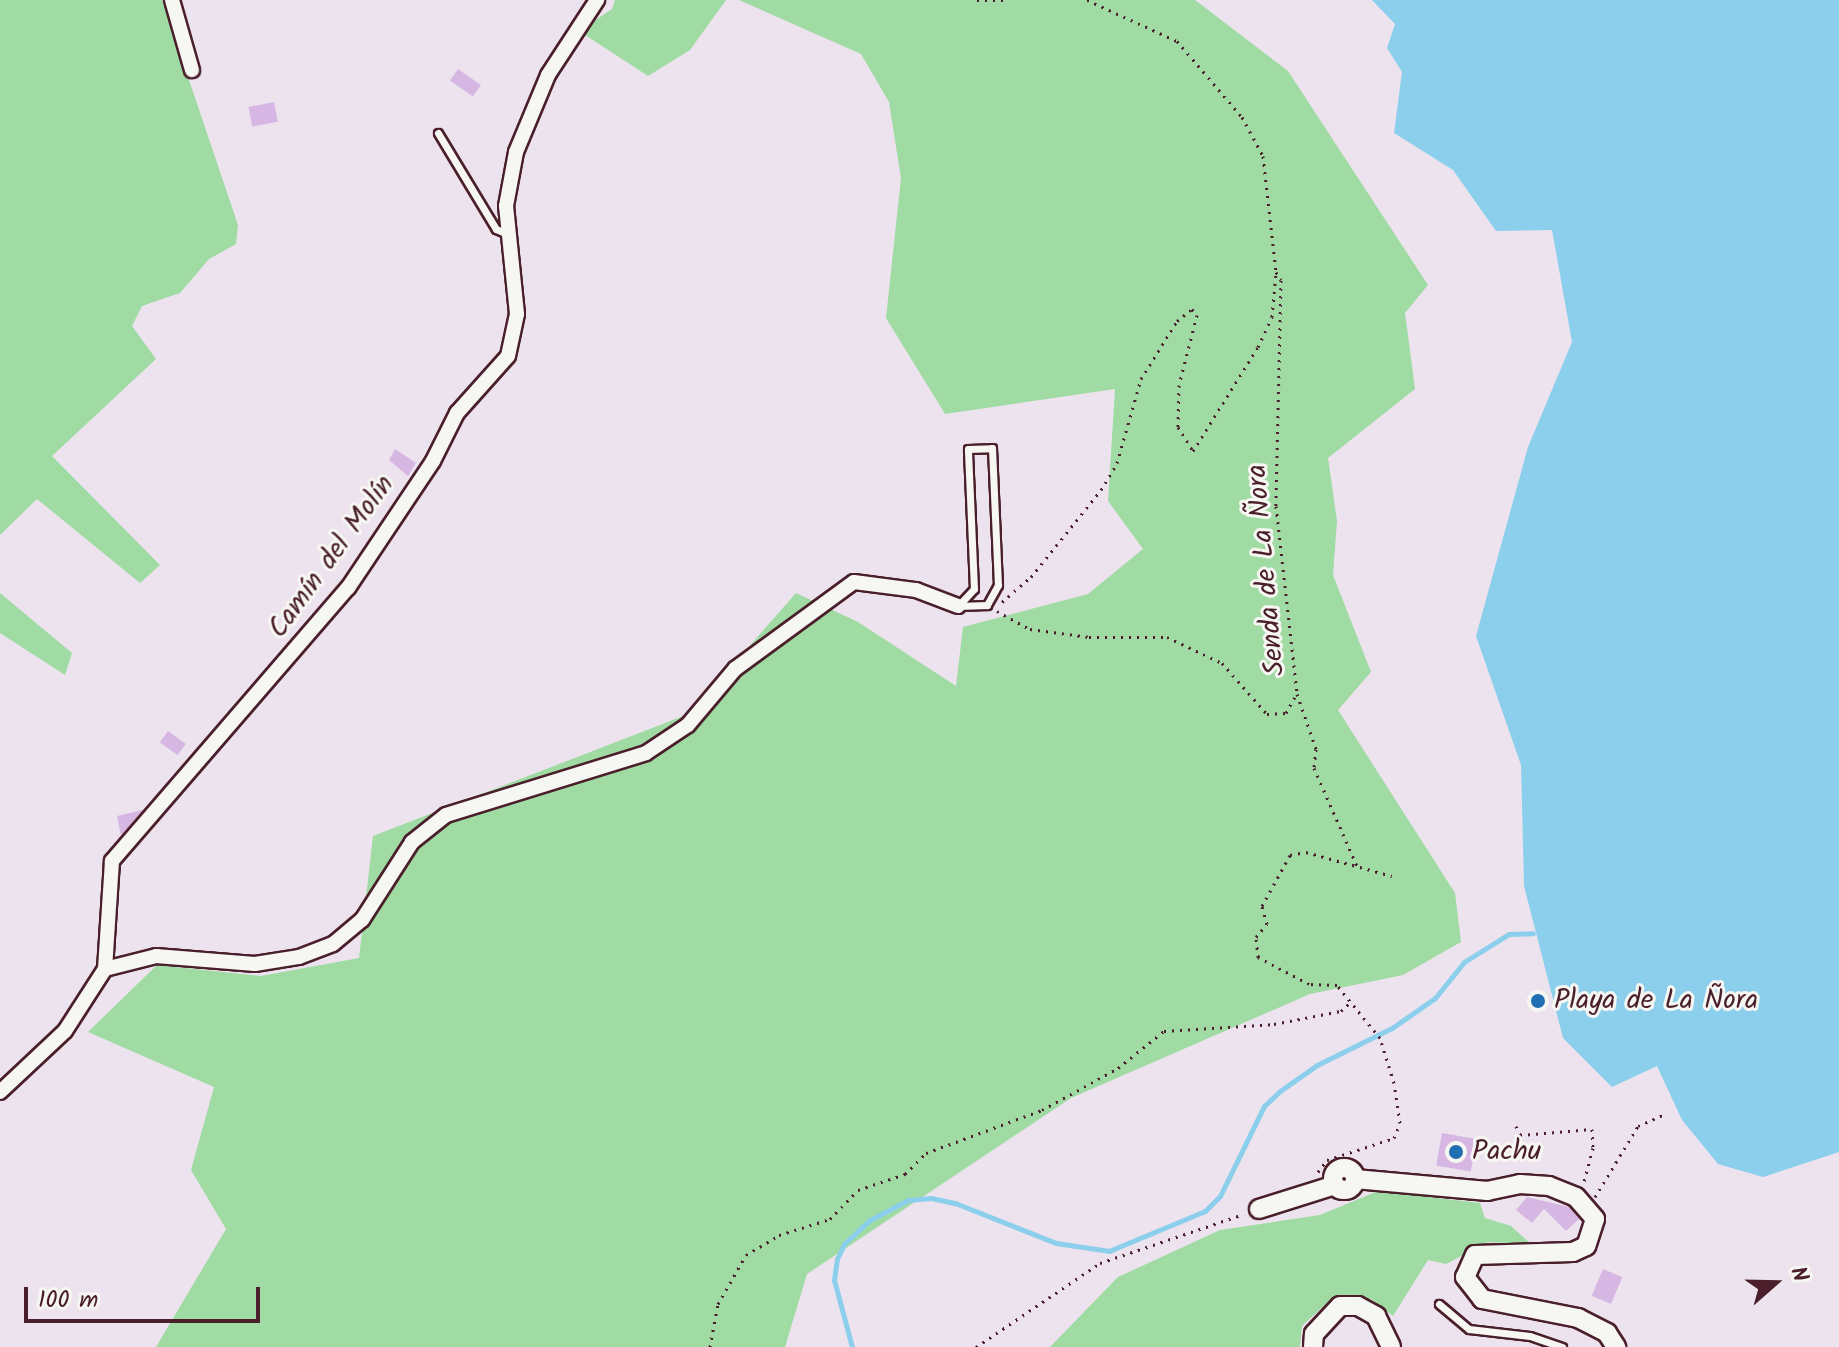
<!DOCTYPE html>
<html>
<head>
<meta charset="utf-8">
<style>
  body { margin:0 }
  #map { position:relative; width:1839px; height:1347px; overflow:hidden; background:#ece3ee; font-family:Kalam,sans-serif }
  div>[style] { position:absolute }
  [style*='--x'] { left:calc(var(--x)*1px); top:calc(var(--y)*1px); width:calc(var(--w)*1px); rotate:calc(var(--a)*1deg) }
  .green>* { inset:0; background:#9fdba2 }
  .water>* { inset:0; background:#8bcfec }
  .stream>* { height:5px; margin:-2.5px; padding:0 2.5px; transform-origin:2.5px; border-radius:2.5px; background:#8bcfec }
  .building>* { inset:0; background:#d6b7e4; transform-origin:0 0 }
  .path>* { height:3px; margin-top:-1.5px; transform-origin:0; background:repeating-linear-gradient(90deg,#4a1f2b 0 2px,transparent 0 8px) }
  .roads { filter:drop-shadow(2px 0 #4a1f2b) drop-shadow(-2px 0 #4a1f2b) drop-shadow(0 2px #4a1f2b) drop-shadow(0 -2px #4a1f2b) }
  .service>* { height:7px; margin:-3.5px; padding:0 3.5px; transform-origin:3.5px; border-radius:3.5px; background:#f6f6f2 }
  .minor>* { height:14px; margin:-7px; padding:0 7px; transform-origin:7px; border-radius:7px; background:#f6f6f2 }
  .tertiary>* { height:18px; margin:-9px; padding:0 9px; transform-origin:9px; border-radius:9px; background:#f6f6f2 }
  .tertiary>.ring { margin:-9px; padding:0; box-sizing:content-box; background:none; border:18px solid #f6f6f2; border-radius:50% }
  .dots>* { width:22px; height:22px; translate:-50% -50%; box-sizing:border-box; border:4px solid #f6f6f2; border-radius:50% }
  span { translate:-50% -50%; white-space:nowrap; text-align:center; line-height:1.15; -webkit-text-stroke:6px #f6f6f2; paint-order:stroke }
  .street-label { font-size:28px; color:#4a1f2b }
  .poi-label { font-size:28px; color:#4a1f2b }
  .left { translate:0 -50%; text-align:left }
  .north { position:absolute; left:1735px; top:1243px; width:80px; height:80px; -webkit-text-stroke:6px #f6f6f2; paint-order:stroke; rotate:70deg; font-size:22px; font-weight:700; line-height:32px; text-align:center; color:#4a1f2b }
  .north::after { content:''; display:block; margin:auto; width:28px; height:36px; background:#4a1f2b; clip-path:polygon(50% 0,100% 100%,50% 72%,0 100%) }
  .scale { position:absolute; left:24px; top:1287px; width:236px; height:36px; box-sizing:border-box; border:4px solid #4a1f2b; border-top:0; padding-left:10px; font-size:24px; line-height:28px; white-space:nowrap; color:#4a1f2b; -webkit-text-stroke:6px #f6f6f2; paint-order:stroke }
</style>
</head>
<body>
<div id="map">
  <div class="green">
    <i style="clip-path:polygon(0 0,162px 0,238px 225px,236px 244px,209px 259px,180px 293px,142px 306px,132px 326px,156px 359px,52px 456px,160px 565px,140px 583px,37px 499px,0 535px)"></i>
    <i style="clip-path:polygon(615px 0,726px 0,690px 50px,648px 76px,579px 31px,612px 9px)"></i>
    <i style="clip-path:polygon(739px 0,1195px 0,1288px 71px,1428px 285px,1405px 313px,1415px 389px,1328px 458px,1337px 521px,1333px 575px,1371px 672px,1338px 710px,1455px 893px,1461px 942px,1403px 975px,1310px 994px,1071px 1098px,807px 1274px,785px 1347px,156px 1347px,226px 1229px,191px 1170px,214px 1087px,88px 1032px,157px 965px,261px 976px,359px 958px,373px 836px,691px 713px,796px 593px,858px 622px,956px 686px,963px 627px,1088px 594px,1143px 549px,1108px 501px,1115px 389px,945px 414px,886px 318px,901px 178px,889px 102px,861px 54px)"></i>
    <i style="clip-path:polygon(0 593px,72px 653px,65px 675px,0 633px)"></i>
    <i style="clip-path:polygon(1378px 1191px,1480px 1203px,1485px 1218px,1511px 1226px,1531px 1244px,1488px 1242px,1446px 1264px,1428px 1260px,1393px 1316px,1371px 1299px,1331px 1299px,1302px 1326px,1300px 1347px,1050px 1347px,1118px 1277px,1220px 1230px,1320px 1215px)"></i>
  </div>
  <div class="water">
    <i style="clip-path:polygon(1372px 0,1839px 0,1839px 1152px,1763px 1177px,1718px 1164px,1682px 1120px,1657px 1066px,1612px 1087px,1563px 1038px,1524px 886px,1521px 765px,1476px 636px,1528px 447px,1572px 342px,1552px 230px,1496px 231px,1453px 170px,1394px 133px,1402px 72px,1387px 48px,1395px 24px)"></i>
  </div>
  <div class="stream">
    <i style="--x:852;--y:1347;--w:69;--a:-105"></i>
    <i style="--x:834;--y:1280;--w:21;--a:-82"></i>
    <i style="--x:837;--y:1259;--w:17;--a:-65"></i>
    <i style="--x:844;--y:1244;--w:35;--a:-43"></i>
    <i style="--x:870;--y:1220;--w:43;--a:-27.8"></i>
    <i style="--x:908;--y:1200;--w:23;--a:-5"></i>
    <i style="--x:931;--y:1198;--w:25;--a:12"></i>
    <i style="--x:955;--y:1203;--w:109;--a:21.6"></i>
    <i style="--x:1056;--y:1243;--w:54;--a:8.6"></i>
    <i style="--x:1109;--y:1251;--w:104;--a:-22.6"></i>
    <i style="--x:1205;--y:1211;--w:21;--a:-45"></i>
    <i style="--x:1220;--y:1196;--w:100;--a:-63.9"></i>
    <i style="--x:1264;--y:1106;--w:22;--a:-43"></i>
    <i style="--x:1280;--y:1091;--w:45;--a:-35.1"></i>
    <i style="--x:1317;--y:1065;--w:84;--a:-26.3"></i>
    <i style="--x:1392;--y:1028;--w:52;--a:-34.9"></i>
    <i style="--x:1435;--y:998;--w:46;--a:-51.1"></i>
    <i style="--x:1464;--y:962;--w:53;--a:-31.9"></i>
    <i style="--x:1509;--y:934;--w:24;--a:-2"></i>
  </div>
  <div class="building">
    <i style="left:458px;top:69px;width:28px;height:14px;rotate:35deg"></i>
    <i style="left:274px;top:102px;width:20px;height:26px;rotate:79deg"></i>
    <i style="clip-path:polygon(395px 449px,416px 463px,408px 476px,389px 460px)"></i>
    <i style="left:168px;top:731px;width:22px;height:14px;rotate:36deg"></i>
    <i style="clip-path:polygon(143px 810px,121px 836px,117px 816px)"></i>
    <i style="left:1442px;top:1133px;width:35px;height:33px;rotate:10deg"></i>
    <i style="clip-path:polygon(1527px 1197px,1569px 1207px,1579px 1219px,1566px 1231px,1544px 1209px,1532px 1223px,1516px 1210px)"></i>
    <i style="left:1603px;top:1269px;width:21px;height:29px;rotate:23deg"></i>
  </div>
  <div class="path">
    <i style="--x:977;--y:0;--w:31;--a:0"></i>
    <i style="--x:1087;--y:0;--w:99;--a:24.5"></i>
    <i style="--x:1177;--y:41;--w:100;--a:49.5"></i>
    <i style="--x:1242;--y:117;--w:44;--a:61.7"></i>
    <i style="--x:1263;--y:156;--w:117;--a:83.6"></i>
    <i style="--x:1276;--y:272;--w:9;--a:58"></i>
    <i style="--x:1281;--y:280;--w:226;--a:91.3"></i>
    <i style="--x:1276;--y:506;--w:189;--a:83.6"></i>
    <i style="--x:1297;--y:694;--w:58;--a:70.9"></i>
    <i style="--x:1316;--y:749;--w:19;--a:96"></i>
    <i style="--x:1314;--y:768;--w:109;--a:66.3"></i>
    <i style="--x:1002;--y:602;--w:38;--a:-41"></i>
    <i style="--x:1031;--y:577;--w:112;--a:-51.2"></i>
    <i style="--x:1101;--y:490;--w:31;--a:-59"></i>
    <i style="--x:1117;--y:463;--w:87;--a:-74.1"></i>
    <i style="--x:1141;--y:379;--w:68;--a:-58.2"></i>
    <i style="--x:1177;--y:321;--w:19;--a:-39"></i>
    <i style="--x:1192;--y:309;--w:8;--a:50"></i>
    <i style="--x:1197;--y:315;--w:72;--a:104.4"></i>
    <i style="--x:1179;--y:385;--w:42;--a:91.4"></i>
    <i style="--x:1178;--y:427;--w:28;--a:58"></i>
    <i style="--x:1193;--y:451;--w:123;--a:-58"></i>
    <i style="--x:1258;--y:347;--w:33;--a:-65"></i>
    <i style="--x:1272;--y:317;--w:44;--a:-84.8"></i>
    <i style="--x:997;--y:611;--w:38;--a:29"></i>
    <i style="--x:1030;--y:629;--w:60;--a:7.7"></i>
    <i style="--x:1089;--y:637;--w:78;--a:0"></i>
    <i style="--x:1167;--y:637;--w:61;--a:25.3"></i>
    <i style="--x:1222;--y:663;--w:68;--a:48.6"></i>
    <i style="--x:1267;--y:714;--w:19;--a:-3"></i>
    <i style="--x:1286;--y:713;--w:21;--a:-61"></i>
    <i style="--x:1516;--y:1126;--w:10;--a:66"></i>
    <i style="--x:1520;--y:1135;--w:72;--a:-4.8"></i>
    <i style="--x:1592;--y:1129;--w:19;--a:87"></i>
    <i style="--x:1593;--y:1148;--w:35;--a:105"></i>
    <i style="--x:1318;--y:1172;--w:15;--a:-53"></i>
    <i style="--x:1327;--y:1160;--w:71;--a:-18.2"></i>
    <i style="--x:1394;--y:1138;--w:16;--a:-68"></i>
    <i style="--x:1400;--y:1123;--w:40;--a:-98.5"></i>
    <i style="--x:1394;--y:1083;--w:47;--a:-107.3"></i>
    <i style="--x:1380;--y:1038;--w:68;--a:-129.1"></i>
    <i style="--x:1337;--y:985;--w:28;--a:-178"></i>
    <i style="--x:1309;--y:984;--w:58;--a:-152.1"></i>
    <i style="--x:1258;--y:957;--w:20;--a:-96"></i>
    <i style="--x:1256;--y:937;--w:17;--a:-50"></i>
    <i style="--x:1267;--y:924;--w:19;--a:-106"></i>
    <i style="--x:1262;--y:906;--w:58;--a:-61.2"></i>
    <i style="--x:1290;--y:855;--w:16;--a:-11"></i>
    <i style="--x:1306;--y:852;--w:89;--a:15.6"></i>
    <i style="--x:1595;--y:1197;--w:83;--a:-58.8"></i>
    <i style="--x:1638;--y:1126;--w:27;--a:-24"></i>
    <i style="--x:710;--y:1347;--w:44;--a:-79.5"></i>
    <i style="--x:718;--y:1304;--w:56;--a:-60.3"></i>
    <i style="--x:746;--y:1255;--w:39;--a:-31"></i>
    <i style="--x:779;--y:1235;--w:53;--a:-17.4"></i>
    <i style="--x:830;--y:1219;--w:40;--a:-46"></i>
    <i style="--x:858;--y:1190;--w:50;--a:-18.8"></i>
    <i style="--x:905;--y:1174;--w:30;--a:-45"></i>
    <i style="--x:926;--y:1153;--w:124;--a:-20.3"></i>
    <i style="--x:1042;--y:1110;--w:87;--a:-28.9"></i>
    <i style="--x:1118;--y:1068;--w:59;--a:-38.8"></i>
    <i style="--x:1164;--y:1031;--w:110;--a:-3.6"></i>
    <i style="--x:1274;--y:1024;--w:68;--a:-11"></i>
    <i style="--x:1341;--y:1011;--w:16;--a:-43"></i>
    <i style="--x:976;--y:1347;--w:150;--a:-34.1"></i>
    <i style="--x:1100;--y:1263;--w:152;--a:-18.8"></i>
  </div>
  <div class="roads">
    <div class="service">
      <i style="--x:438;--y:133;--w:112;--a:58.9"></i>
      <i style="--x:496;--y:229;--w:12;--a:24"></i>
      <i style="--x:992;--y:448;--w:137;--a:87.5"></i>
      <i style="--x:998;--y:585;--w:23;--a:119"></i>
      <i style="--x:987;--y:605;--w:29;--a:178"></i>
      <i style="--x:958;--y:606;--w:23;--a:-47"></i>
      <i style="--x:974;--y:589;--w:140;--a:-92.5"></i>
      <i style="--x:968;--y:449;--w:24;--a:-2"></i>
      <i style="--x:1439;--y:1304;--w:39;--a:40"></i>
      <i style="--x:1469;--y:1329;--w:61;--a:6.5"></i>
      <i style="--x:1530;--y:1336;--w:34;--a:19"></i>
    </div>
    <div class="minor">
      <i style="--x:172;--y:0;--w:73;--a:74.1"></i>
      <i style="--x:105;--y:969;--w:53;--a:-14.3"></i>
      <i style="--x:156;--y:956;--w:99;--a:4.6"></i>
      <i style="--x:255;--y:964;--w:45;--a:-9"></i>
      <i style="--x:299;--y:957;--w:36;--a:-21"></i>
      <i style="--x:333;--y:944;--w:38;--a:-40"></i>
      <i style="--x:362;--y:920;--w:93;--a:-57.3"></i>
      <i style="--x:412;--y:842;--w:43;--a:-38.5"></i>
      <i style="--x:446;--y:815;--w:209;--a:-17.2"></i>
      <i style="--x:646;--y:753;--w:50;--a:-33.7"></i>
      <i style="--x:688;--y:725;--w:73;--a:-50"></i>
      <i style="--x:735;--y:669;--w:147;--a:-36.2"></i>
      <i style="--x:854;--y:582;--w:63;--a:7.4"></i>
      <i style="--x:916;--y:590;--w:45;--a:20.9"></i>
      <i style="--x:0;--y:1092;--w:89;--a:-43.2"></i>
      <i style="--x:65;--y:1031;--w:74;--a:-57.2"></i>
      <i style="--x:105;--y:969;--w:108;--a:-86.3"></i>
      <i style="--x:112;--y:861;--w:361;--a:-49.2"></i>
      <i style="--x:348;--y:588;--w:153;--a:-56.2"></i>
      <i style="--x:433;--y:461;--w:54;--a:-63.4"></i>
      <i style="--x:457;--y:413;--w:76;--a:-48.2"></i>
      <i style="--x:508;--y:356;--w:43;--a:-77.9"></i>
      <i style="--x:517;--y:314;--w:109;--a:-95.8"></i>
      <i style="--x:506;--y:206;--w:55;--a:-79.5"></i>
      <i style="--x:516;--y:152;--w:83;--a:-67.4"></i>
      <i style="--x:548;--y:75;--w:90;--a:-56.8"></i>
    </div>
    <div class="tertiary">
      <i class="ring" style="left:1333px;top:1168px;width:4px;height:4px"></i>
      <i style="--x:1355;--y:1179;--w:133;--a:5.2"></i>
      <i style="--x:1487;--y:1191;--w:34;--a:-12"></i>
      <i style="--x:1520;--y:1184;--w:29;--a:4"></i>
      <i style="--x:1549;--y:1186;--w:29;--a:22"></i>
      <i style="--x:1576;--y:1197;--w:29;--a:49"></i>
      <i style="--x:1595;--y:1219;--w:28;--a:108"></i>
      <i style="--x:1586;--y:1246;--w:14;--a:155"></i>
      <i style="--x:1573;--y:1252;--w:98;--a:178.2"></i>
      <i style="--x:1475;--y:1255;--w:24;--a:114"></i>
      <i style="--x:1465;--y:1277;--w:28;--a:52"></i>
      <i style="--x:1482;--y:1299;--w:98;--a:11.2"></i>
      <i style="--x:1578;--y:1318;--w:33;--a:27"></i>
      <i style="--x:1607;--y:1333;--w:17;--a:57"></i>
      <i style="--x:1259;--y:1209;--w:80;--a:-17.5"></i>
      <i style="--x:1313;--y:1347;--w:13;--a:-86"></i>
      <i style="--x:1314;--y:1334;--w:38;--a:-47"></i>
      <i style="--x:1340;--y:1306;--w:18;--a:0"></i>
      <i style="--x:1358;--y:1306;--w:21;--a:29"></i>
      <i style="--x:1376;--y:1316;--w:34;--a:64"></i>
    </div>
  </div>
  <div class="dots">
    <i style="left:1538px;top:1001px;background:#1f6fb2"></i>
    <i style="left:1456px;top:1152px;background:#1f6fb2"></i>
  </div>
  <div class="street-label">
    <span style="left:332px;top:557px;rotate:-54deg">Camín del Molín</span>
    <span style="left:1267px;top:570px;rotate:-95deg">Senda de La Ñora</span>
  </div>
  <div class="poi-label">
    <span class="left" style="left:1554px;top:1001px">Playa de La Ñora</span>
    <span class="left" style="left:1472px;top:1152px">Pachu</span>
  </div>
  <div class="north">N</div>
  <div class="scale">100 m</div>
</div>
</body>
</html>
